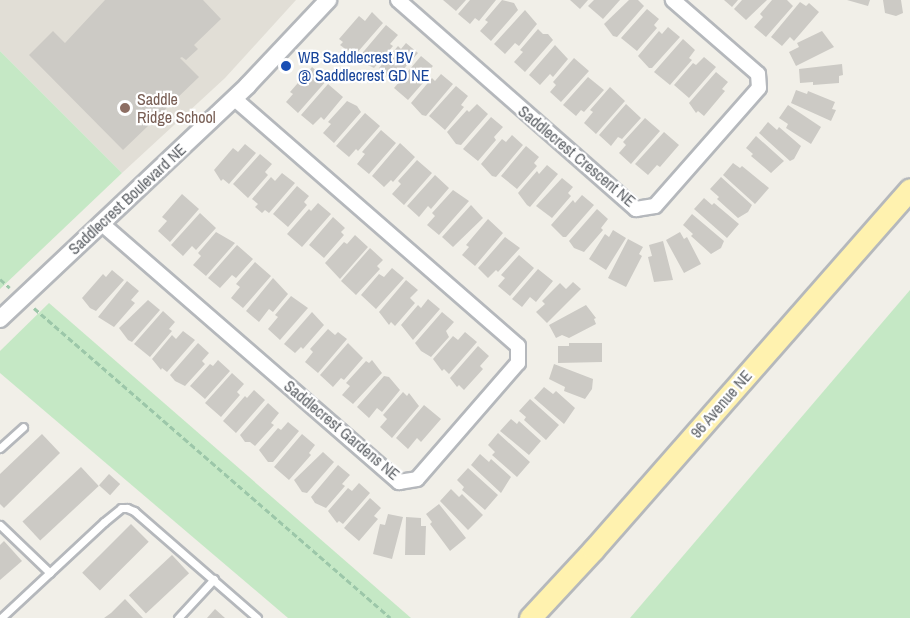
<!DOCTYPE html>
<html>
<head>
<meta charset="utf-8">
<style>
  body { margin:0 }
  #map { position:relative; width:910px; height:618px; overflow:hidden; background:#f1efe8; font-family:"Archivo Narrow",sans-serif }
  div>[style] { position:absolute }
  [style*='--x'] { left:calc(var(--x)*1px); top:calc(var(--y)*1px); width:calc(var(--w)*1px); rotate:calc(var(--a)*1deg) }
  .education>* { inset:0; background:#e1ded6 }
  .green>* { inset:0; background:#c5e8c5 }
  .building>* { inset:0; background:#cccac5; transform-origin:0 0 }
  .path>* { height:3px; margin-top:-1.5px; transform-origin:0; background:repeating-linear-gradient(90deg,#9cc7a9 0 6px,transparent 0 9px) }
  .roads { filter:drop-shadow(2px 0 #b5b8bc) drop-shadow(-2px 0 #b5b8bc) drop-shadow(0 2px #b5b8bc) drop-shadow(0 -2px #b5b8bc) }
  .service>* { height:7px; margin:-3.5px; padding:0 3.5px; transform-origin:3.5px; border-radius:3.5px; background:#fff }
  .minor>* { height:14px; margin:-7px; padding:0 7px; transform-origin:7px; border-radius:7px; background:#fff }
  .tertiary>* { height:16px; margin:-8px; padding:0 8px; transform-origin:8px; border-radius:8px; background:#fff }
  .primary>* { height:21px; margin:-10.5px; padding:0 10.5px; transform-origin:10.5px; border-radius:10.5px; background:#fff2af }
  .dots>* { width:16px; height:16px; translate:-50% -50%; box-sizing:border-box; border:3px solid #fff; border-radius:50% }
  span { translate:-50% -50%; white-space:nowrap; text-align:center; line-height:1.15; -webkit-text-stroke:4.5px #fff; paint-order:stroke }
  .transit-label { font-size:16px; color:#164399 }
  .left { translate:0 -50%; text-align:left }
  .education-label { font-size:16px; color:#785e54 }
  .street-label { font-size:16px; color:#5f6368 }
</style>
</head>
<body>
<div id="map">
  <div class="education">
    <i style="clip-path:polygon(0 0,296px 0,225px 78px,122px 173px,0 51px)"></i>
  </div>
  <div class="green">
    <i style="clip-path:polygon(0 51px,122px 173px,0 289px)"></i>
    <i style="clip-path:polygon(910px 290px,910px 618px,630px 618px)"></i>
    <i style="clip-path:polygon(49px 303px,411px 618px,288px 618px,0 373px,0 351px)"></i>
  </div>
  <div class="building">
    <i style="clip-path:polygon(105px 0,203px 0,221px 19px,194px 45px,198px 49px,186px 60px,182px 57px,180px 58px,199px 77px,123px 150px,29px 55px,53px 31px,65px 43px)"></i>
    <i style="clip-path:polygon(443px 0,466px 0,456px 11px)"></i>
    <i style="clip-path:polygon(470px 0,496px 0,479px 21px,475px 18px,470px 24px,458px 14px)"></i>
    <i style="clip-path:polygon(502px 0,514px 3px,518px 10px,491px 41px,480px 31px,488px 22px,485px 20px)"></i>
    <i style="clip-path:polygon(570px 0,588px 0,580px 9px)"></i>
    <i style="clip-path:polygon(594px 0,620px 0,603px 19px,588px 6px)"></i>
    <i style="clip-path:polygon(629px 0,638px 0,644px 6px,617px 37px,613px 36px,604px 24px)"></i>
    <i style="clip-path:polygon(724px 0,738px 0,732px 7px)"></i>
    <i style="clip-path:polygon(742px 0,767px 0,746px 20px,734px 9px)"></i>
    <i style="clip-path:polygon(772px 0,787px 0,793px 6px,766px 37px,754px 27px,763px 17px,760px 14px)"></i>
    <i style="clip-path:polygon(847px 0,870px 0,868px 6px)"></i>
    <i style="clip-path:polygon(883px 0,901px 0,903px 13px,896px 16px,885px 13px)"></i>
    <i style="clip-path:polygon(800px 2px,806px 6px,809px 3px,819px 12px,794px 41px,790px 37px,782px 46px,771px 37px)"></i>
    <i style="clip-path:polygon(647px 9px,659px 19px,654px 25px,657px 28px,637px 51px,621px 38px)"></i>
    <i style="clip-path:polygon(525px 10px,537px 24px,519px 46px,515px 43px,505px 54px,494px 44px)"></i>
    <i style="clip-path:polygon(372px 12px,383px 23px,356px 54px,350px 48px,348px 51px,340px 45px,343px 42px,339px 39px,359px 16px,365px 21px)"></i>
    <i style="clip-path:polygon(386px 25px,398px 35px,390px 44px,393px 46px,374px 68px,364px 63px,359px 57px)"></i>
    <i style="clip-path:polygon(668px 27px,680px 37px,652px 68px,649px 68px,638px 56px,659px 31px,662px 34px)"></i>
    <i style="clip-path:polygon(538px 29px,543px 34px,548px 34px,553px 40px,525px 72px,514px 62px,523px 52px,520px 50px)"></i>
    <i style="clip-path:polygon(822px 31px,834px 47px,796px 66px,789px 52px,799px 47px,797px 43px)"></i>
    <i style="clip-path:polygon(683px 39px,695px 50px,689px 58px,692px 60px,670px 85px,654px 72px)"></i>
    <i style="clip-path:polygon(406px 43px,418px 53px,392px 82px,379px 68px,398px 46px,401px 49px)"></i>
    <i style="clip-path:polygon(555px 45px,568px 59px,553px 77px,550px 74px,540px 85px,529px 75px)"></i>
    <i style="clip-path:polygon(421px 56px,433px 66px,426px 73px,429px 76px,408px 100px,394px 88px)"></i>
    <i style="clip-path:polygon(704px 57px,716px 67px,689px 98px,674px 85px,693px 63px,696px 65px)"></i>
    <i style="clip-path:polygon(574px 58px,589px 71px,561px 102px,550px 92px,556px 85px,553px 82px)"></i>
    <i style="clip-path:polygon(842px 64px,843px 75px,839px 76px,839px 83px,813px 85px,813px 82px,800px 83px,799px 69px)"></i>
    <i style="clip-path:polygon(312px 67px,327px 80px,298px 113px,286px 102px,293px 94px,290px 92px)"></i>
    <i style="clip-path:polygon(716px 72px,728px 82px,722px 89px,725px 91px,704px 116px,698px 111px,696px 113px,689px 103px)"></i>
    <i style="clip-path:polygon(441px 74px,453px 84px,426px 116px,422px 115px,411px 103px,432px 78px,435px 81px)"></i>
    <i style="clip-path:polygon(588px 77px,604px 90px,584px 112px,581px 110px,576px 116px,563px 105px)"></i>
    <i style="clip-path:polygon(328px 84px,343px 97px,324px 120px,321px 117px,313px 125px,301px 115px)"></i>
    <i style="clip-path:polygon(456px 86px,468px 96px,461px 105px,464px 107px,445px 130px,429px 116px)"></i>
    <i style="clip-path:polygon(610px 87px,625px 101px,596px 134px,584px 123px,593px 112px,590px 110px)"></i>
    <i style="clip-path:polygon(796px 90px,807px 94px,808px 91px,835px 102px,832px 109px,836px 110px,831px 121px,791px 103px)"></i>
    <i style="clip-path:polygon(347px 101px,357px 106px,361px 112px,334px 143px,323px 133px,331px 124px,328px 122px)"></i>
    <i style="clip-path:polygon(477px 104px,488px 114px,461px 145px,456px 144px,447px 132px,467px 110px,469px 112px)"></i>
    <i style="clip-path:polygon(626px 104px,641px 118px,622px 139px,618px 137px,611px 146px,599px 135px)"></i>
    <i style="clip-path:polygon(788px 105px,821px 127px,811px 144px,786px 128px,788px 124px,779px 118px)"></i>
    <i style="clip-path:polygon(365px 113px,380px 126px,358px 151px,356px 149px,349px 157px,336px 146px)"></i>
    <i style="clip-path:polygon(491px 117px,503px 127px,494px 137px,496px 140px,478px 161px,463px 149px)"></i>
    <i style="clip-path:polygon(645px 118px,660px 131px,631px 164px,619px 153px,626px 145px,623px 142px)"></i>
    <i style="clip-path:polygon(768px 122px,777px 130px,779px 127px,801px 146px,794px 159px,790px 161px,759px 133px)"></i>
    <i style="clip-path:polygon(381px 130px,396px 143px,369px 174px,357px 164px,365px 154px,362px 152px)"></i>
    <i style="clip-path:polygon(664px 132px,679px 145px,660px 167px,657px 165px,648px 175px,635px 164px)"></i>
    <i style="clip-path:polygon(512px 135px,523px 145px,496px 177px,492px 176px,481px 164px,502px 139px,506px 142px)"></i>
    <i style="clip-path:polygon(756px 136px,784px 161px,771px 173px,751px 156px,753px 154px,746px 148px)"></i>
    <i style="clip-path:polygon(400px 143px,415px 157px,393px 182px,391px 180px,384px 187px,372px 176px)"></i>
    <i style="clip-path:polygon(245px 144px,256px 153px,229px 184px,223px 179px,221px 181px,214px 170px,233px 148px,238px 152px)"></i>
    <i style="clip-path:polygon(526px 146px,539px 157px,534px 163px,537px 166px,517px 189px,501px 176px)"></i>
    <i style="clip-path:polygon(260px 154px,272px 164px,265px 172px,268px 175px,248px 198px,233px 184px)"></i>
    <i style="clip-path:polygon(417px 160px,432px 173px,404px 205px,392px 194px,401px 184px,398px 181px)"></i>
    <i style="clip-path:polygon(733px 163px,740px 168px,742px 166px,769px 188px,755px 204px,723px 175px)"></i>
    <i style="clip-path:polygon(547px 165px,558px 174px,530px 207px,527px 205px,518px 193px,537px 171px,539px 174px)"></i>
    <i style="clip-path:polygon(282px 173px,295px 183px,269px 213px,265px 210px,262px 213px,255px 207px,258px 204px,252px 199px,271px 177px,275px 181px)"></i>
    <i style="clip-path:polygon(435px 175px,449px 188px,431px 209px,428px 206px,419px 217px,407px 206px)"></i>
    <i style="clip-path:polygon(721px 177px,752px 205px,748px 212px,738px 218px,717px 199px,719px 197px,710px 189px)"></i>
    <i style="clip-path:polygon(562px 178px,573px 187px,568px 193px,571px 196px,552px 218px,536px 206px)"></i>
    <i style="clip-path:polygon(297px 186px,309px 196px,304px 202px,307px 205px,288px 227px,273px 214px)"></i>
    <i style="clip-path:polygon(453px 190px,469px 201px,439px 235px,427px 225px,435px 216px,432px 213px)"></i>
    <i style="clip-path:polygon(182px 194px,199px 209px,170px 242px,158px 231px,167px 221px,162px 217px)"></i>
    <i style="clip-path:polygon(582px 195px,594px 205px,566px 237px,563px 237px,551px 225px,573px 200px,575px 203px)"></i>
    <i style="clip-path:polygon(704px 198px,712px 205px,714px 203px,739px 224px,727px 238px,694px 209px)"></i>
    <i style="clip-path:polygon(318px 203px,331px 214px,302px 247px,287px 234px,309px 209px,311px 211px)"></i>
    <i style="clip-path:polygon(471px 205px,483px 218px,453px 247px,442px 237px)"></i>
    <i style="clip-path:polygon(597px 209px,608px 219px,601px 228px,603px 230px,584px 252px,574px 248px,569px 241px)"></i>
    <i style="clip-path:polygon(200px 213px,216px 228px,196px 250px,192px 246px,183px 256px,171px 245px)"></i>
    <i style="clip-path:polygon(692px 214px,724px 241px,721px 248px,711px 254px,691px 236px,693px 234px,683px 225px)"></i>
    <i style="clip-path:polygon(333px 217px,345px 228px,341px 232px,344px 235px,324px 258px,309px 245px)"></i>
    <i style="clip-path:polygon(488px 219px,503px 233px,475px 266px,462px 255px,469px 247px,466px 245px)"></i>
    <i style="clip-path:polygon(613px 230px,626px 238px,606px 270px,589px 259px,605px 234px,609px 237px)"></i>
    <i style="clip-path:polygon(216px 232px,235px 243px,206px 276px,193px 265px,201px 256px,198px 253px)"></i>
    <i style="clip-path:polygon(680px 232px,684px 239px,687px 237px,701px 264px,684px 273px,666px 240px)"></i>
    <i style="clip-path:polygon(355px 235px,368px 247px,340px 279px,325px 263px,344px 242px,347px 244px)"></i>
    <i style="clip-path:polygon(505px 237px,520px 248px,498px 272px,496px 270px,488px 278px,478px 268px)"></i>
    <i style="clip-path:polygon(628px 239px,643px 247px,639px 254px,642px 256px,626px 287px,608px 278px)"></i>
    <i style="clip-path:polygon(663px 241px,673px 280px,654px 282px,648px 257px,652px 256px,649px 245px)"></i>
    <i style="clip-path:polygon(237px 245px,253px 259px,236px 278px,232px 275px,220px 288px,208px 278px)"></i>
    <i style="clip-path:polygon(370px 248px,383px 260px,377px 266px,380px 269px,356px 295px,341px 281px)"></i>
    <i style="clip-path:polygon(519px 255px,534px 268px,510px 296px,498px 286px,505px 278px,501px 275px)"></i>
    <i style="clip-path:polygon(255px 262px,271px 276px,243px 308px,231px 298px,240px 287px,236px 284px)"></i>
    <i style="clip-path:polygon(392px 268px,404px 278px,376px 309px,361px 295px,379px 274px,384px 277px)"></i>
    <i style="clip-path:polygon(538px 269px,553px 281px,536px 302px,530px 297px,522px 307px,512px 299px)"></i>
    <i style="clip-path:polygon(112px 270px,124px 280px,96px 311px,90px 308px,82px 298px,103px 274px,106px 277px)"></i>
    <i style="clip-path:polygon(273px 278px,288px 294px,273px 312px,269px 309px,259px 322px,246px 311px)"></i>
    <i style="clip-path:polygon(406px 280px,418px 290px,410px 298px,415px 303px,395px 326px,391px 322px,389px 325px,379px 312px)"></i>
    <i style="clip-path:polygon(127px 281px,139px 291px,131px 300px,135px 303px,114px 327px,98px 317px)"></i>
    <i style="clip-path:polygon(573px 282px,581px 289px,547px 323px,536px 312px,545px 304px,542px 301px,560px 283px,566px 289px)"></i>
    <i style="clip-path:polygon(291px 296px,308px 308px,280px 340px,268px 329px,278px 317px,275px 315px)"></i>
    <i style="clip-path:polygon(428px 299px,440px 309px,413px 340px,401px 325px,418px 305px,421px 308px)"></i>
    <i style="clip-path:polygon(148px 300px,160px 310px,132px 342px,128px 340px,119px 328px)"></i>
    <i style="clip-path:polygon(586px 305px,596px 318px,594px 319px,596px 324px,569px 338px,562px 335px,556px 338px,549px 325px)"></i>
    <i style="clip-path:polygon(163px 311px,175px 322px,169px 329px,172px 331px,150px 357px,134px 344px)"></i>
    <i style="clip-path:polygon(312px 312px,324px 325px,303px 349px,301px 347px,295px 353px,284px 344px)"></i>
    <i style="clip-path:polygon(442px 312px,454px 322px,446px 331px,449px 337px,431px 357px,421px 351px,415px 343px)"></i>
    <i style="clip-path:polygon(328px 329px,335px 335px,338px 332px,347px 339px,318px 373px,305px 362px,313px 352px,310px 349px)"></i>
    <i style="clip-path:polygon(183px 331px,195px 340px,167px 372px,162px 368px,161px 370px,152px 359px,172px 335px,176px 339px)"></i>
    <i style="clip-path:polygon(465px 332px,477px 342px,449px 374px,444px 369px,442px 371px,433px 359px,453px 336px,458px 340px)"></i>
    <i style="clip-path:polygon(198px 343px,209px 353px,202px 361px,205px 364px,185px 386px,175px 381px,170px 375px)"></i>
    <i style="clip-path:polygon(348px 343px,363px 358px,344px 380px,341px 378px,333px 387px,320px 375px)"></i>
    <i style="clip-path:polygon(569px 343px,602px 343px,602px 362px,558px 363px,558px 346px,569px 346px)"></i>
    <i style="clip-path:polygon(478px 346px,489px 356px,480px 366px,483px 369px,464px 390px,459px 385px,457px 387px,450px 378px)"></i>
    <i style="clip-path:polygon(218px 360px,230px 371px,205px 399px,190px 386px,210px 364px,213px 366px)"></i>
    <i style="clip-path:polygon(372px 360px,382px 373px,353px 404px,342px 395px,350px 386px,346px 383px,366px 361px,369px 363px)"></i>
    <i style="clip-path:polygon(554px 364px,593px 379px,592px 389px,585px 399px,564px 391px,565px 387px,549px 379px)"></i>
    <i style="clip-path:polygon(232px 373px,244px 384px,237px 392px,240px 395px,221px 417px,205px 403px)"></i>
    <i style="clip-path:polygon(384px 376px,389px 377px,400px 390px,382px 412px,377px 408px,369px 418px,357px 407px)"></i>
    <i style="clip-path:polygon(544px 387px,553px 394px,556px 391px,575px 408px,564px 424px,534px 398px)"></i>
    <i style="clip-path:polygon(254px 390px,265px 400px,236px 433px,223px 421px,245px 396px,247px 398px)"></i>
    <i style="clip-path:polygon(403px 392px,407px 396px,409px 393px,419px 406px,392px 438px,380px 427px,387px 419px,383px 415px)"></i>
    <i style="clip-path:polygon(530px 399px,559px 425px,546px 440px,524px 420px,526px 417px,519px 411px)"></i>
    <i style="clip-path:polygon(268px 403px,279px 413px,271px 423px,274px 425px,255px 446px,250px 442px,245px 442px,240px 435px)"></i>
    <i style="clip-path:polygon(424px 405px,441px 419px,421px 442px,417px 438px,408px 449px,396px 438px)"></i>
    <i style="clip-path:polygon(511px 419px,517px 424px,519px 421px,541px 441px,529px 455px,500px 431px)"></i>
    <i style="clip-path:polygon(288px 422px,299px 431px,273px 462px,268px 462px,259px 450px,278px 428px,281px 430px)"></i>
    <i style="clip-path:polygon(498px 433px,530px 462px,517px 477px,492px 455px,495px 452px,488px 445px)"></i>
    <i style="clip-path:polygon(42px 434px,60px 453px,4px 508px,0 504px,0 474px)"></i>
    <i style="clip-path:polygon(302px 434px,315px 445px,309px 453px,311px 455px,289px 480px,274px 467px)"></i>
    <i style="clip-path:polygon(323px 452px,334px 462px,307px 493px,302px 492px,294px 480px)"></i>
    <i style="clip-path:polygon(480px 454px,489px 462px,491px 459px,511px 477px,501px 493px,471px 465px)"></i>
    <i style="clip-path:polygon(338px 465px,350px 475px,342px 484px,345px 486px,326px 508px,315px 503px,311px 497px)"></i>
    <i style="left:81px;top:467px;width:26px;height:80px;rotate:47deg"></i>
    <i style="clip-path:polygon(468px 468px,498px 495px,485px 510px,462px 490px,464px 487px,457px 480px)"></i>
    <i style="left:109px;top:474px;width:15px;height:15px;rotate:42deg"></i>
    <i style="clip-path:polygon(359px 483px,370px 493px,343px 524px,339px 521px,337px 523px,328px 511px,348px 488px,352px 491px)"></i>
    <i style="clip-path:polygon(451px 489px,459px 497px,462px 494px,483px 515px,468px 530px,440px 501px)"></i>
    <i style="clip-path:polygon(370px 498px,381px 508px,374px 516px,378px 519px,359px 541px,344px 528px)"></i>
    <i style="clip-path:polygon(439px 504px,466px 538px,450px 551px,430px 524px,432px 522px,426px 514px)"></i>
    <i style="clip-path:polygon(388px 514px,403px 517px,392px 559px,373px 554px,380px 524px,385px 525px)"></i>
    <i style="clip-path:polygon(406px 517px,421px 518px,421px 526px,426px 526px,425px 555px,405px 555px)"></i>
    <i style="left:131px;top:524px;width:25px;height:69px;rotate:45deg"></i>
    <i style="clip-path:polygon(4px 541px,22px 561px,0 580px,0 545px)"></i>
    <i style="left:172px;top:555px;width:25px;height:59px;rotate:47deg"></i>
    <i style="clip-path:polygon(125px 599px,143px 618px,104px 618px,111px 613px)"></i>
    <i style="clip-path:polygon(215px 609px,225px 618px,207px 618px)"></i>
  </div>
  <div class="path">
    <i style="--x:0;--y:279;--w:13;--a:42"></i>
    <i style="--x:34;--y:308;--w:472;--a:41"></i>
  </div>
  <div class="roads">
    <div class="service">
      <i style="--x:0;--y:448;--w:31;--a:-42"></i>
      <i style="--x:0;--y:525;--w:69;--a:43.8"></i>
      <i style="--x:1;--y:618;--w:141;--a:-43"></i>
      <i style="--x:104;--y:522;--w:22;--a:-39"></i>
      <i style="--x:121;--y:508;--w:6;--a:0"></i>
      <i style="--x:127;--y:508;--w:8;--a:23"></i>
      <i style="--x:134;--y:511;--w:163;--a:41"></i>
      <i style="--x:178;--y:618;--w:53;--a:-47.3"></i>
    </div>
    <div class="minor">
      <i style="--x:398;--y:0;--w:317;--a:41.3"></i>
      <i style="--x:636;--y:209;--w:19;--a:-9"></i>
      <i style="--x:655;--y:206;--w:157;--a:-48.6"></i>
      <i style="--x:759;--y:88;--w:14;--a:-94"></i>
      <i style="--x:758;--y:74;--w:113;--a:-139"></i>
      <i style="--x:101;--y:223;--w:395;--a:41"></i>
      <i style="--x:399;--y:482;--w:18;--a:-9"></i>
      <i style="--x:417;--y:479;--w:154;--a:-49"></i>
      <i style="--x:518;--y:363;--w:17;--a:-90"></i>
      <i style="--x:518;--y:346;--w:377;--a:-138.9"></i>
    </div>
    <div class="tertiary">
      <i style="--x:0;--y:319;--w:341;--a:-43.3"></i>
      <i style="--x:248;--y:85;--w:117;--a:-46.7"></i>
    </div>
    <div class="primary">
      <i style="--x:530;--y:618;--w:93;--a:-47.2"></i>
      <i style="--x:593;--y:550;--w:480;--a:-48.7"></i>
    </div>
  </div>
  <div class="dots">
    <i style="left:286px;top:66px;background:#1a4fb4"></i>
    <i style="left:125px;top:108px;background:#8d6e63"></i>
  </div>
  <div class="transit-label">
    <span class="left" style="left:298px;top:66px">WB Saddlecrest BV<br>@ Saddlecrest GD NE</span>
  </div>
  <div class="education-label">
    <span class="left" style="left:137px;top:108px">Saddle<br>Ridge School</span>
  </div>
  <div class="street-label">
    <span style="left:577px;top:156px;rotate:40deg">Saddlecrest Crescent NE</span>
    <span style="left:127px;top:199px;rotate:-43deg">Saddlecrest Boulevard NE</span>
    <span style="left:721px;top:404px;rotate:-49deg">96 Avenue NE</span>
    <span style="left:342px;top:430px;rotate:40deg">Saddlecrest Gardens NE</span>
  </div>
</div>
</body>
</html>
